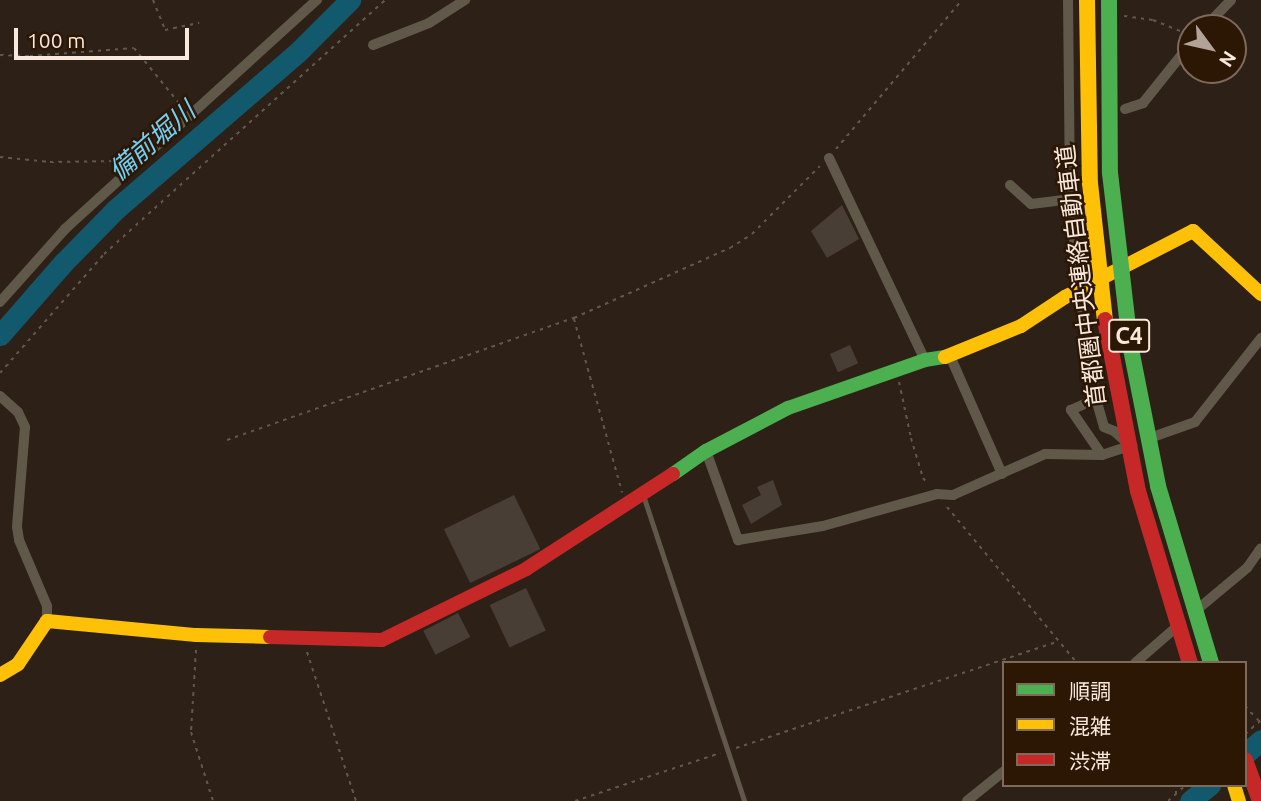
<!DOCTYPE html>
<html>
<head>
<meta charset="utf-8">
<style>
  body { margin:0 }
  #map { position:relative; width:1261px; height:801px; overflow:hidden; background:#2d2117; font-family:Ubuntu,"Noto Sans JP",sans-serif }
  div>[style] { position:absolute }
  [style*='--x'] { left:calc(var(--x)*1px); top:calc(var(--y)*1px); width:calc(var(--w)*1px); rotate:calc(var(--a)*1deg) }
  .river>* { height:21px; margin:-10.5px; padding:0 10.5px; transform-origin:10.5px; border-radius:10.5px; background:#12596d }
  .building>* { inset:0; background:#483e36; transform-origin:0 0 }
  .path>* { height:2px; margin-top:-1px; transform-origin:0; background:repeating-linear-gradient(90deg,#60584d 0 3.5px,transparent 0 8.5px) }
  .lane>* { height:5px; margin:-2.5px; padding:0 2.5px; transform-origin:2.5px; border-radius:2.5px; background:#60594a }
  .street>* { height:10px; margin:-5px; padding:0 5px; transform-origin:5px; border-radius:5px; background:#60594a }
  .fast>* { height:14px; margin:-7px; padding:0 7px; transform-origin:7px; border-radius:7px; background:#4caf50 }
  .slow>* { height:14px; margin:-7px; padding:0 7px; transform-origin:7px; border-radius:7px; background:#ffc107 }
  .jam>* { height:14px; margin:-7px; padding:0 7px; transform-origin:7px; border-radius:7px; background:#c62828 }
  .fast-bridge>* { height:16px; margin:-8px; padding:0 8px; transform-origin:8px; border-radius:8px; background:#4caf50 }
  .slow-bridge>* { height:16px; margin:-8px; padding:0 8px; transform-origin:8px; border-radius:8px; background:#ffc107 }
  .jam-bridge>* { height:16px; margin:-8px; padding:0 8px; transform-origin:8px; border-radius:8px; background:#c62828 }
  span { translate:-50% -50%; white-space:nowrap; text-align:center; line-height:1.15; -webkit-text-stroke:5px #2c1604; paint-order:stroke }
  .shield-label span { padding:2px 5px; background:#2c1604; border:2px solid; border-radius:5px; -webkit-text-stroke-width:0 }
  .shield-label { font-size:23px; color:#f9e9dd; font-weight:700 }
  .street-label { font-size:24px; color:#f9e9dd }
  .water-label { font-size:26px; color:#71d1f5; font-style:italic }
  .legend { position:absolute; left:1002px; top:661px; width:245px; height:126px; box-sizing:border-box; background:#2c1604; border:2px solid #7e6a5b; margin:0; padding:9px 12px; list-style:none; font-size:21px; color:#f9e9dd }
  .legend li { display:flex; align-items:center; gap:14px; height:35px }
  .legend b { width:35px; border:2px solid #7e6a5b }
  .north { position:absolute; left:1177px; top:14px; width:70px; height:70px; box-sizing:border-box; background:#2c1604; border:2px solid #7e6a5b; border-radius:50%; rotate:123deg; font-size:19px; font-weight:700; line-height:28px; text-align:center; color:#f9e9dd }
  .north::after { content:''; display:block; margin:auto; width:24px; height:32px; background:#b2a398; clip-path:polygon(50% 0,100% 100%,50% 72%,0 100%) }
  .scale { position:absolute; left:14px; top:28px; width:175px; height:32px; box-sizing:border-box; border:4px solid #f9e9dd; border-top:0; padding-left:9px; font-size:21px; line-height:24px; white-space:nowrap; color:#f9e9dd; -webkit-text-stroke:5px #2c1604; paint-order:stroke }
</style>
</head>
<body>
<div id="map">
  <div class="river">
    <i style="--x:0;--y:335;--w:97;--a:-48.8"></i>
    <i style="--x:64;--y:262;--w:74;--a:-45.5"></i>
    <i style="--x:116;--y:209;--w:240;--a:-40.8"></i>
    <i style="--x:298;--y:52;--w:74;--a:-45"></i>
    <i style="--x:1245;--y:754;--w:21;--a:-41"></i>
    <i style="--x:1190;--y:801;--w:26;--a:-39"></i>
  </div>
  <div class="building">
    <i style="clip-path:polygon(842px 205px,859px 239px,827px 258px,811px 231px)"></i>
    <i style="left:850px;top:345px;width:20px;height:22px;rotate:66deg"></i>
    <i style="clip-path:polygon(773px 480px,782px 505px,751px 524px,742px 505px,761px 495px,757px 487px)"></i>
    <i style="left:514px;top:495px;width:60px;height:78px;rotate:64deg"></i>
    <i style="left:526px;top:588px;width:47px;height:40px;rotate:65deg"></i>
    <i style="left:458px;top:613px;width:27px;height:39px;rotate:63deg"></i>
  </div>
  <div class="path">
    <i style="--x:153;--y:0;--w:32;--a:68"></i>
    <i style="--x:165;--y:30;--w:35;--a:-12"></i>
    <i style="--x:1124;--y:16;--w:29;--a:8"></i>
    <i style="--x:1153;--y:20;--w:35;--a:22"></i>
    <i style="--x:0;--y:55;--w:30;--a:2"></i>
    <i style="--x:30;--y:56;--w:104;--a:-4.4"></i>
    <i style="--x:134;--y:48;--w:77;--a:50.8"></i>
    <i style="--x:836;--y:149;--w:195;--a:-49.8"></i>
    <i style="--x:0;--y:157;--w:50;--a:5.7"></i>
    <i style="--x:50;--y:162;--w:71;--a:-0.8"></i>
    <i style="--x:574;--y:319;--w:180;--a:74.5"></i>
    <i style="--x:0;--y:373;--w:158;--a:-48.8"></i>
    <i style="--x:104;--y:254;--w:379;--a:-42.1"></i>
    <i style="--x:899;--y:382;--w:57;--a:77.9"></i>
    <i style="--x:911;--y:438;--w:42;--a:73.3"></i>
    <i style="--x:923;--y:478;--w:8;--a:50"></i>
    <i style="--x:227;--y:440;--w:368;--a:-19.4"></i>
    <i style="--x:574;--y:318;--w:171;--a:-24.2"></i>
    <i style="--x:730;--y:248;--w:26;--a:-32"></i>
    <i style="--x:752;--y:234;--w:96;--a:-45"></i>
    <i style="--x:947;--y:507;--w:203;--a:50.2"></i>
    <i style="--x:196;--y:650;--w:82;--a:93.5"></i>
    <i style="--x:191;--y:732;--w:72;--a:72.3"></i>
    <i style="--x:307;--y:652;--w:157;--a:71.8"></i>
    <i style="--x:1245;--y:706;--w:23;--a:47"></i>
    <i style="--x:1245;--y:734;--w:21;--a:-41"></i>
    <i style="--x:736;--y:748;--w:340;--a:-18.3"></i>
    <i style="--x:1176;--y:794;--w:9;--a:-90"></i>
    <i style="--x:575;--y:801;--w:153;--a:-18.3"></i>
    <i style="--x:1168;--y:801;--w:24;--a:-42"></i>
  </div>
  <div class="lane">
    <i style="--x:644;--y:498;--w:319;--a:71.7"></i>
  </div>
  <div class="street">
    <i style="--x:1068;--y:0;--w:199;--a:89.4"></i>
    <i style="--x:1070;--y:199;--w:91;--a:84.4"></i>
    <i style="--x:1079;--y:290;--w:110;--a:81.1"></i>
    <i style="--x:1204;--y:28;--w:39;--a:-46"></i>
    <i style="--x:373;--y:45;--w:60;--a:-21.4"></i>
    <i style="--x:429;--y:23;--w:43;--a:-32.6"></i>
    <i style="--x:1125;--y:109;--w:19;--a:-18"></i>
    <i style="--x:1143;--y:103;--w:77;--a:-51.3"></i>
    <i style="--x:829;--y:158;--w:224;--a:64.6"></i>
    <i style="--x:1010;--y:185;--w:28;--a:42"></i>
    <i style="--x:1031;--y:204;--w:39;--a:-7"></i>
    <i style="--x:0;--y:302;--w:98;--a:-48.3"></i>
    <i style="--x:65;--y:229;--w:341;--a:-42.3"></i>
    <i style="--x:950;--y:356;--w:129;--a:66.2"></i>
    <i style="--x:0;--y:396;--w:24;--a:42"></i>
    <i style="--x:18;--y:412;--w:17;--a:65"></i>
    <i style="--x:25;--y:427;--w:100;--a:94.6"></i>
    <i style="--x:17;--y:527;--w:13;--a:81"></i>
    <i style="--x:19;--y:540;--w:72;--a:67"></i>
    <i style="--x:47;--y:606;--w:15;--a:90"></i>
    <i style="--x:1147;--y:439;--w:51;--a:-19.5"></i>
    <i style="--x:1195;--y:422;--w:107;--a:-51.8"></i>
    <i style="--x:706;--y:451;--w:95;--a:70.2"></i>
    <i style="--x:738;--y:540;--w:86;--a:-9.4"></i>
    <i style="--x:823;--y:526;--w:118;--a:-15.7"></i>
    <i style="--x:937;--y:494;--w:16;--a:4"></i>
    <i style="--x:953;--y:495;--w:101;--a:-24"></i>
    <i style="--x:1045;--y:454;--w:57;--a:1"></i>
    <i style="--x:1102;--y:455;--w:32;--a:-18"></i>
    <i style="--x:1102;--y:455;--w:55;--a:-124.6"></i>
    <i style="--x:1071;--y:410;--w:27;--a:-24"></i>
    <i style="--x:1096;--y:399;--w:29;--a:74"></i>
    <i style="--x:1104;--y:427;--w:11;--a:22"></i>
    <i style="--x:1114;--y:431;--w:15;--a:42"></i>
    <i style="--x:1193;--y:613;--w:70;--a:-39.8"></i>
    <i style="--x:1247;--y:568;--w:24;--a:-55"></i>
    <i style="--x:1135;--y:663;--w:61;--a:-41"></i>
    <i style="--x:967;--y:801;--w:48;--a:-39"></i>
  </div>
  <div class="fast">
    <i style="--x:673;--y:474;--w:40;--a:-34.9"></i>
    <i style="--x:706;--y:451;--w:93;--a:-27.7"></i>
    <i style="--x:788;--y:408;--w:145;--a:-19.3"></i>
    <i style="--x:925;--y:360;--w:20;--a:-9"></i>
  </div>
  <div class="slow">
    <i style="--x:945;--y:357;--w:82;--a:-22.2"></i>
    <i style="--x:1021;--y:326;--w:53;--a:-33.4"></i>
    <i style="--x:1065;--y:297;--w:144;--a:-27.3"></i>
    <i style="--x:1193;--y:231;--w:93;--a:42.8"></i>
    <i style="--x:0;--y:675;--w:21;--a:-31"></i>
    <i style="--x:18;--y:664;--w:52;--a:-56"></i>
    <i style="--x:47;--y:621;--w:150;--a:5.4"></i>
    <i style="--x:196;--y:635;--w:74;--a:1.5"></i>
    <i style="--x:1234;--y:785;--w:17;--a:73"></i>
  </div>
  <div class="jam">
    <i style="--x:270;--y:637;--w:112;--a:1.5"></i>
    <i style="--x:382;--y:640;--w:161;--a:-26.2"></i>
    <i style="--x:526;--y:569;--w:175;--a:-32.9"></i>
  </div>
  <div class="fast-bridge">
    <i style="--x:1109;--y:0;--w:173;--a:89.7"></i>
    <i style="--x:1110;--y:173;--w:172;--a:83.3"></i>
    <i style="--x:1130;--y:344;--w:145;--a:78.8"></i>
    <i style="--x:1158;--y:486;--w:185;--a:73.3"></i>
  </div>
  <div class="slow-bridge">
    <i style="--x:1087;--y:0;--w:183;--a:89.1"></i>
    <i style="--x:1090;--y:183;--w:138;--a:83.8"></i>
  </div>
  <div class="jam-bridge">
    <i style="--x:1105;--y:320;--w:174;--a:79.1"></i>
    <i style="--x:1138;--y:491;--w:180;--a:73.2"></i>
    <i style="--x:1245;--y:760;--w:44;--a:69.9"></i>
  </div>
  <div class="shield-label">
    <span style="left:1129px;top:336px">C4</span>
  </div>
  <div class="street-label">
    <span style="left:1081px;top:276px;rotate:-97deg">首都圏中央連絡自動車道</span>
  </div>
  <div class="water-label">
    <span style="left:152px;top:141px;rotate:-41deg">備前堀川</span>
  </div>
  <ul class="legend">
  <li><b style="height:9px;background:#4caf50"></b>順調</li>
  <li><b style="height:9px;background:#ffc107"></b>混雑</li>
  <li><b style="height:9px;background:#c62828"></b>渋滞</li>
  </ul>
  <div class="north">N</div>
  <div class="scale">100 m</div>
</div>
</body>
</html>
